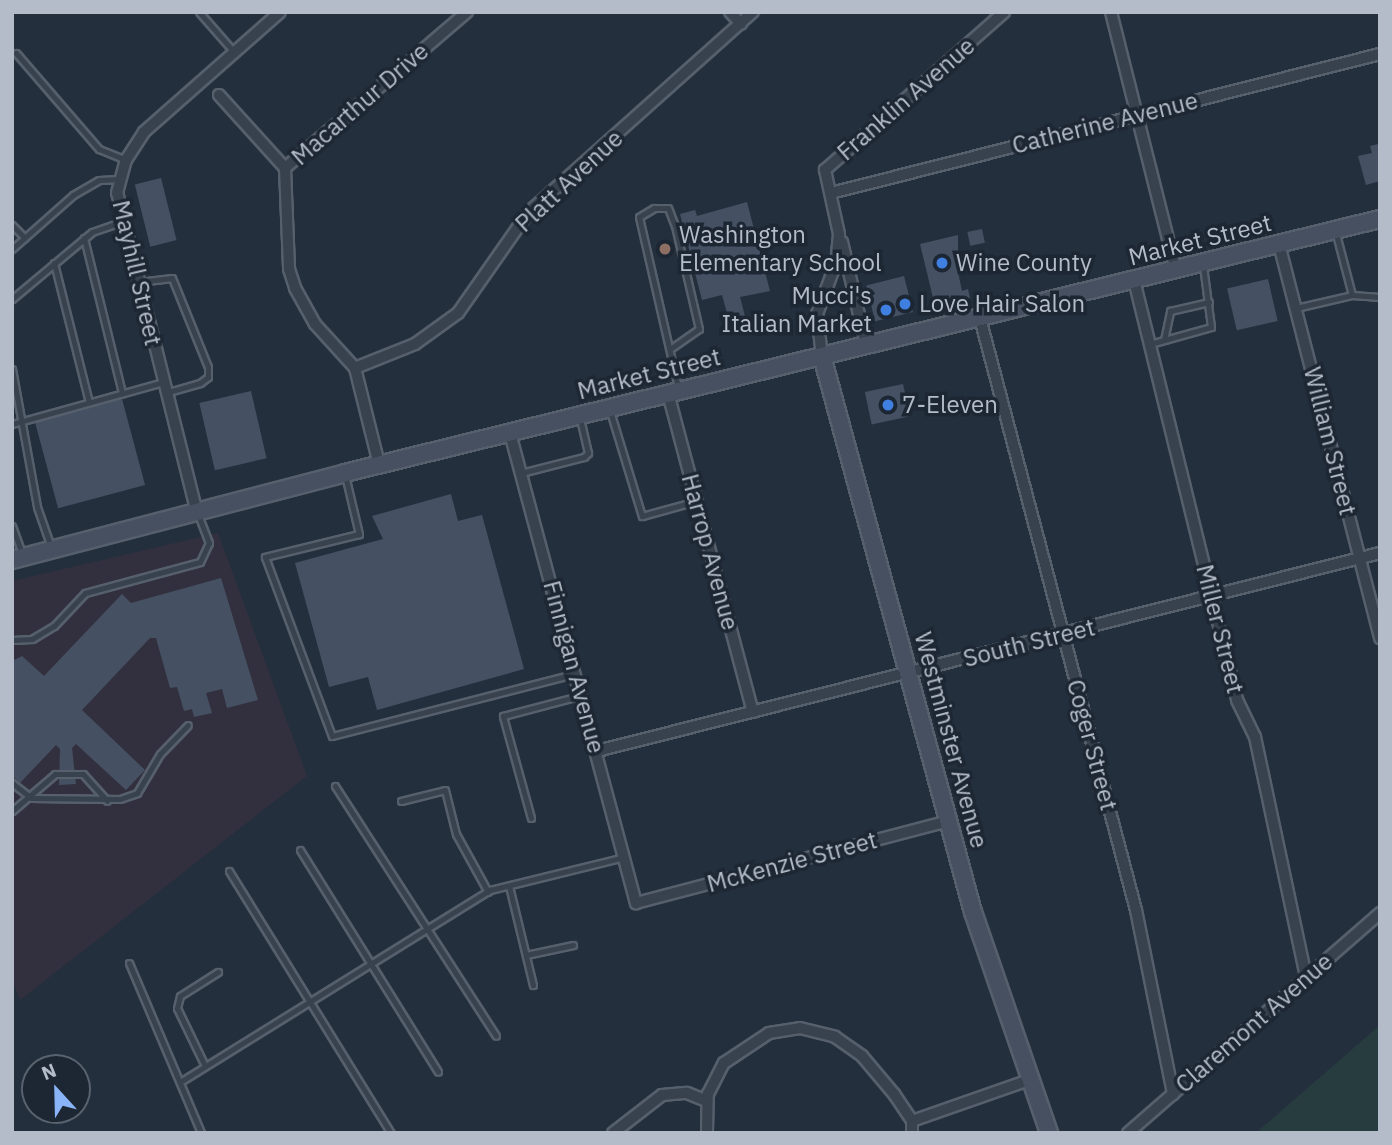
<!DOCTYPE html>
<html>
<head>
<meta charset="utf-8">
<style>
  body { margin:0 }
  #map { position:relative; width:1392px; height:1145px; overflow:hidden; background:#242f3e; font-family:"IBM Plex Sans",sans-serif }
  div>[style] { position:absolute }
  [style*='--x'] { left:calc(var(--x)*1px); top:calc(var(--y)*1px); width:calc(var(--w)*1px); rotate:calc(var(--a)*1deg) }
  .medical>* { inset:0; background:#32303f }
  .green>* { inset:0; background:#263c3f }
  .building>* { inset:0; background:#455162; transform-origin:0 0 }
  .roads { filter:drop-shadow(2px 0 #565f6c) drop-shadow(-2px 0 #565f6c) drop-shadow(0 2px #565f6c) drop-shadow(0 -2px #565f6c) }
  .lane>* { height:5px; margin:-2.5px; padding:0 2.5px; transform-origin:2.5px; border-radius:2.5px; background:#38414e }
  .street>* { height:10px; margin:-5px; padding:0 5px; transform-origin:5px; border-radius:5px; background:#38414e }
  .secondary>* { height:16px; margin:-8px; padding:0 8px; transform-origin:8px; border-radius:8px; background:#465061 }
  .dots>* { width:19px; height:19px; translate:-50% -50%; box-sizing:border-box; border:4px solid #1d2633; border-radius:50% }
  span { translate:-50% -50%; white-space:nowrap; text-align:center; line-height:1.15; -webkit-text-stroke:7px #1d2633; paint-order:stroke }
  .street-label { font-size:24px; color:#b4bcc9 }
  .poi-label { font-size:24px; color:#b4bcc9 }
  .left { translate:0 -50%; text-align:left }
  .right { translate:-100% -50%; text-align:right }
  .frame { position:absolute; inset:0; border:14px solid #b4bcc9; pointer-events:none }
  .north { position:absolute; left:21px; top:1054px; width:70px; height:70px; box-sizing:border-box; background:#1d2633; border:2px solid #59626f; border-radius:50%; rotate:338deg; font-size:19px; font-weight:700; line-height:28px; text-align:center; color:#b4bcc9 }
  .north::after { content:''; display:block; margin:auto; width:24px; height:32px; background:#8ab4f8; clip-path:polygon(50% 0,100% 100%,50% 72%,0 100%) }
</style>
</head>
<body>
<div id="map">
  <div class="medical">
    <i style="clip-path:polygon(218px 533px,307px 776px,20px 1000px,12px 980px,12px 581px)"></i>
  </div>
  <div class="green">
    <i style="clip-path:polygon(1380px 1025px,1380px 1133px,1256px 1133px)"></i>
  </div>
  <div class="building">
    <i style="clip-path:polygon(1380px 136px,1380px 181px,1366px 185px,1358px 156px,1372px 153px,1370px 146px,1378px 144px)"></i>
    <i style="left:161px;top:178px;width:64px;height:27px;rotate:76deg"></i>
    <i style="clip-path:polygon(747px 202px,770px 291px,740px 297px,745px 316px,729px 320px,722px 295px,702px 300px,680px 214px,695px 210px,697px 216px)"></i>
    <i style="left:982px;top:229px;width:14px;height:15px;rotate:78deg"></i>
    <i style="clip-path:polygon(958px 235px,958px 272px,962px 291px,968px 289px,970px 298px,935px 306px,920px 244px)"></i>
    <i style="left:904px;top:276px;width:37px;height:39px;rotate:76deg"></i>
    <i style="left:1268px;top:279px;width:43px;height:42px;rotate:77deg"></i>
    <i style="left:903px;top:384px;width:33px;height:39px;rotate:78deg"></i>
    <i style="left:251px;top:391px;width:69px;height:53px;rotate:77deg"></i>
    <i style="left:122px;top:399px;width:89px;height:90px;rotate:75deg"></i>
    <i style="clip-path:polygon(451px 494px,458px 521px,482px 515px,524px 669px,377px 710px,368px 677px,329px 687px,295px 563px,383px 539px,372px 516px)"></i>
    <i style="clip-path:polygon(221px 578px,258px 700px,227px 708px,222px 689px,206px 693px,212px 713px,194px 717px,192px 709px,184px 711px,177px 687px,170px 688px,156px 638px,150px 638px,82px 710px,145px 770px,126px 790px,76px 744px,72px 748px,76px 784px,59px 785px,60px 749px,56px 745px,20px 783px,12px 776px,12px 661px,22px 656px,44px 676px,122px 594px,131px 603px)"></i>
  </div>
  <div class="roads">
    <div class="lane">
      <i style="--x:199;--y:12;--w:53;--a:48.8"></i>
      <i style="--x:16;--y:53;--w:127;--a:49.2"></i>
      <i style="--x:99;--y:149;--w:29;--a:22"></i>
      <i style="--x:12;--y:225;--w:18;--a:45"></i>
      <i style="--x:1336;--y:234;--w:63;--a:75.3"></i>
      <i style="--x:84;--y:238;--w:160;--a:76.2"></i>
      <i style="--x:12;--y:249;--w:81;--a:-41.5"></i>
      <i style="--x:73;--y:195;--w:30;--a:-30"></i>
      <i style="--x:99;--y:180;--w:21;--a:-3"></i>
      <i style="--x:54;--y:263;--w:143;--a:75.9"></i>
      <i style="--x:139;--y:282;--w:33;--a:-7"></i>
      <i style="--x:172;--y:278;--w:96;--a:68"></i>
      <i style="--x:208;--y:367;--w:10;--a:90"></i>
      <i style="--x:208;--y:377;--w:10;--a:143"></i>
      <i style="--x:200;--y:383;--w:35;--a:164"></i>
      <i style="--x:12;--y:299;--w:104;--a:-39.9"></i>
      <i style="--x:92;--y:232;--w:31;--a:-19"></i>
      <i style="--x:1296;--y:308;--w:57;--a:-13.1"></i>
      <i style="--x:1352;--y:295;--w:28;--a:4"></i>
      <i style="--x:1164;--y:340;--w:30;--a:-78"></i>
      <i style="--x:1170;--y:311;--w:40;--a:-13"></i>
      <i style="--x:1150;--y:344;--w:63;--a:-15.6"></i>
      <i style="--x:1211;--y:327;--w:63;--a:-97.4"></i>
      <i style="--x:670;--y:349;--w:35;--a:-35"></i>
      <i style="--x:699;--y:329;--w:106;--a:-103.1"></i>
      <i style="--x:675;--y:226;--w:19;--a:-111"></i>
      <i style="--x:668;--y:208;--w:14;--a:180"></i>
      <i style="--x:654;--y:208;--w:17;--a:149"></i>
      <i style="--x:639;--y:217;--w:174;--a:77.1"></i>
      <i style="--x:12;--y:369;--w:140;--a:79.7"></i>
      <i style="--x:37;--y:507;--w:42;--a:70.7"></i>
      <i style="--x:610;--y:411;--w:110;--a:73.1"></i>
      <i style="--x:642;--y:516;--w:57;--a:-15.3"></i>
      <i style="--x:12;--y:424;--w:157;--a:-15.5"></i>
      <i style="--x:521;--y:473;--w:65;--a:-14.3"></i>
      <i style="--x:584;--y:457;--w:6;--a:-45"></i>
      <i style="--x:588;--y:453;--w:35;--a:-103"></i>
      <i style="--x:345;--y:475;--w:61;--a:76.7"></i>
      <i style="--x:359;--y:534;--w:97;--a:166.3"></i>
      <i style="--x:265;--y:557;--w:191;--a:69.5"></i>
      <i style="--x:332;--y:736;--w:250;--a:-14.4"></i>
      <i style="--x:12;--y:526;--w:30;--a:70"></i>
      <i style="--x:12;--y:640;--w:20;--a:-3"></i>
      <i style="--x:32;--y:639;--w:26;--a:-31"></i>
      <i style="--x:54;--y:626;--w:45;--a:-46.8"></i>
      <i style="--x:85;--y:593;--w:119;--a:-15.1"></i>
      <i style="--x:200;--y:562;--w:21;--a:-65"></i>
      <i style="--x:209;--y:543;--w:31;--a:-111"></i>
      <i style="--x:12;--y:783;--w:24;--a:38"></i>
      <i style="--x:31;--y:798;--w:89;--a:0.6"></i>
      <i style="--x:120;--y:799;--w:18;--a:-19"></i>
      <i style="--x:137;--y:793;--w:45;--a:-59.5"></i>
      <i style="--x:160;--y:754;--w:40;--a:-46"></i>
      <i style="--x:335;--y:786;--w:297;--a:57.2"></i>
      <i style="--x:401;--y:801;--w:45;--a:-14"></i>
      <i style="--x:445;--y:790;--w:45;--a:76"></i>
      <i style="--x:456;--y:834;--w:66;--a:61.1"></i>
      <i style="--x:12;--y:811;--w:57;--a:-40.7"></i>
      <i style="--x:55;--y:774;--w:28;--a:0"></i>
      <i style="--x:83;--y:774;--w:36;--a:48"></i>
      <i style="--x:531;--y:818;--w:106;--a:-105.4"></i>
      <i style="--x:503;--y:716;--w:79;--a:-14.7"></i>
      <i style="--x:300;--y:850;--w:261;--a:58.1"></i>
      <i style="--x:229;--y:871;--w:308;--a:58.3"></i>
      <i style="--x:509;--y:886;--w:102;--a:76.4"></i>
      <i style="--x:526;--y:955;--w:48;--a:-12"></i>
      <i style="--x:129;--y:963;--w:185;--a:67"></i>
      <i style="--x:205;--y:1066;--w:64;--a:-115.8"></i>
      <i style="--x:177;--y:1008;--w:12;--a:-76"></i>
      <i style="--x:180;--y:996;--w:45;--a:-32.3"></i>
      <i style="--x:180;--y:1082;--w:365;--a:-31.8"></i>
      <i style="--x:490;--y:890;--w:138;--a:-13.8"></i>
    </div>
    <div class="street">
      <i style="--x:730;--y:12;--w:16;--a:47"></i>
      <i style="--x:1111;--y:12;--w:266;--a:75.9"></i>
      <i style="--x:219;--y:95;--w:98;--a:47.9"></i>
      <i style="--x:285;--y:168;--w:101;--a:87.7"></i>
      <i style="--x:289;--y:269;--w:20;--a:72"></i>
      <i style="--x:295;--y:288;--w:41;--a:60.9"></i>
      <i style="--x:315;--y:324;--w:59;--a:47.7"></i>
      <i style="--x:355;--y:368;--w:99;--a:76"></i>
      <i style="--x:285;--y:168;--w:240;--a:-40.6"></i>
      <i style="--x:831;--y:193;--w:566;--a:-14.21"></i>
      <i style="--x:842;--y:242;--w:105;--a:76.8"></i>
      <i style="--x:1279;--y:244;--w:407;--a:75.6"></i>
      <i style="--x:1134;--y:280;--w:432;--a:76.2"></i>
      <i style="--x:1237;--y:700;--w:41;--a:64.1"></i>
      <i style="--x:1255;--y:737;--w:245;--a:78"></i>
      <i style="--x:980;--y:318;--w:612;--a:75.24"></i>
      <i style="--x:1136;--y:910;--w:188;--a:78.6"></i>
      <i style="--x:822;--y:356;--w:42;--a:-96.8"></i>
      <i style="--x:817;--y:314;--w:54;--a:-69.6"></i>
      <i style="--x:836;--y:263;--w:29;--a:-84"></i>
      <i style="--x:839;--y:234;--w:66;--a:-102.3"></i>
      <i style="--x:825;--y:170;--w:239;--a:-41.4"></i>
      <i style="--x:355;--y:368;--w:65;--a:-21.8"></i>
      <i style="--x:415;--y:344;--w:53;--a:-35.8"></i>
      <i style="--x:458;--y:313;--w:122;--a:-55"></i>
      <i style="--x:528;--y:213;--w:302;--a:-41.8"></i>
      <i style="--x:668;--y:393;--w:330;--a:75.1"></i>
      <i style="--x:510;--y:433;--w:487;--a:75"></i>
      <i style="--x:636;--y:903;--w:324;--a:-14.7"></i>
      <i style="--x:197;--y:513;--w:330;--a:-104"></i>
      <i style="--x:117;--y:193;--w:34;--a:-75"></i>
      <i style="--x:126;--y:160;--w:33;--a:-57"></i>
      <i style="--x:144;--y:132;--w:181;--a:-41.4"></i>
      <i style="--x:597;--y:751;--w:808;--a:-14.19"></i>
      <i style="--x:912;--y:1121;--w:124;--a:-19.3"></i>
      <i style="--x:613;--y:1133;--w:62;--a:-37.8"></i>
      <i style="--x:662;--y:1095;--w:25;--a:-5"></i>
      <i style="--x:687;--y:1093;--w:22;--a:22"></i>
      <i style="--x:707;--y:1133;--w:39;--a:-89"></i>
      <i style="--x:708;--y:1094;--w:35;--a:-63"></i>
      <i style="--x:724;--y:1063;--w:54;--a:-33.7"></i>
      <i style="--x:769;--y:1033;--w:31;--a:-9"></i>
      <i style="--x:800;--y:1028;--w:36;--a:14"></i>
      <i style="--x:835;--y:1037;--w:33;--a:35"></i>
      <i style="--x:862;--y:1056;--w:50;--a:49.9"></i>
      <i style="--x:894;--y:1094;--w:32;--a:56"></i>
      <i style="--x:912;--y:1121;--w:12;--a:90"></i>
      <i style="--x:1128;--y:1133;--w:335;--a:-41.1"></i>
    </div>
    <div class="secondary">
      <i style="--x:822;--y:356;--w:576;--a:74.81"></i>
      <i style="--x:973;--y:912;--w:234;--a:71"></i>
      <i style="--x:12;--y:560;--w:344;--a:-14.6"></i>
      <i style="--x:345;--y:473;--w:1066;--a:-13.79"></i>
    </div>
  </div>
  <div class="dots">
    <i style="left:665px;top:249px;background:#8d6e63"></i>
    <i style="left:942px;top:263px;background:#3f7fe0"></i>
    <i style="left:905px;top:304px;background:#3f7fe0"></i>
    <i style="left:886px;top:310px;background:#3f7fe0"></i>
    <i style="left:888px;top:405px;background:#3f7fe0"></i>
  </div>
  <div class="street-label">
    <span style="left:906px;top:99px;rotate:-41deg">Franklin Avenue</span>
    <span style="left:360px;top:104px;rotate:-41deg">Macarthur Drive</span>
    <span style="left:1105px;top:123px;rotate:-14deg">Catherine Avenue</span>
    <span style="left:569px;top:181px;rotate:-43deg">Platt Avenue</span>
    <span style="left:1200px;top:240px;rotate:-14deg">Market Street</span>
    <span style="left:137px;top:273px;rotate:77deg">Mayhill Street</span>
    <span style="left:649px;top:374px;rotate:-14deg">Market Street</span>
    <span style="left:1330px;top:441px;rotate:76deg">William Street</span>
    <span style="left:710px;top:552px;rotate:75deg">Harrop Avenue</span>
    <span style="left:1220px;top:629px;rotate:76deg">Miller Street</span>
    <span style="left:1029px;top:643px;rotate:-14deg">South Street</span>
    <span style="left:574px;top:667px;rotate:75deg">Finnigan Avenue</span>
    <span style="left:951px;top:740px;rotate:75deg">Westminster Avenue</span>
    <span style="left:1092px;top:745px;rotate:75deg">Coger Street</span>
    <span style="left:792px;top:862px;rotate:-15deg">McKenzie Street</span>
    <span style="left:1254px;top:1023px;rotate:-41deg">Claremont Avenue</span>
  </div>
  <div class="poi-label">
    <span class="left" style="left:679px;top:249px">Washington<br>Elementary School</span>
    <span class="left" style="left:956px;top:263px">Wine County</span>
    <span class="right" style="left:872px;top:310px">Mucci's<br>Italian Market</span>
    <span class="left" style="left:919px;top:304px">Love Hair Salon</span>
    <span class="left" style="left:902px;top:405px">7-Eleven</span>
  </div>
  <div class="frame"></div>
  <div class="north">N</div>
</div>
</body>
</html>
